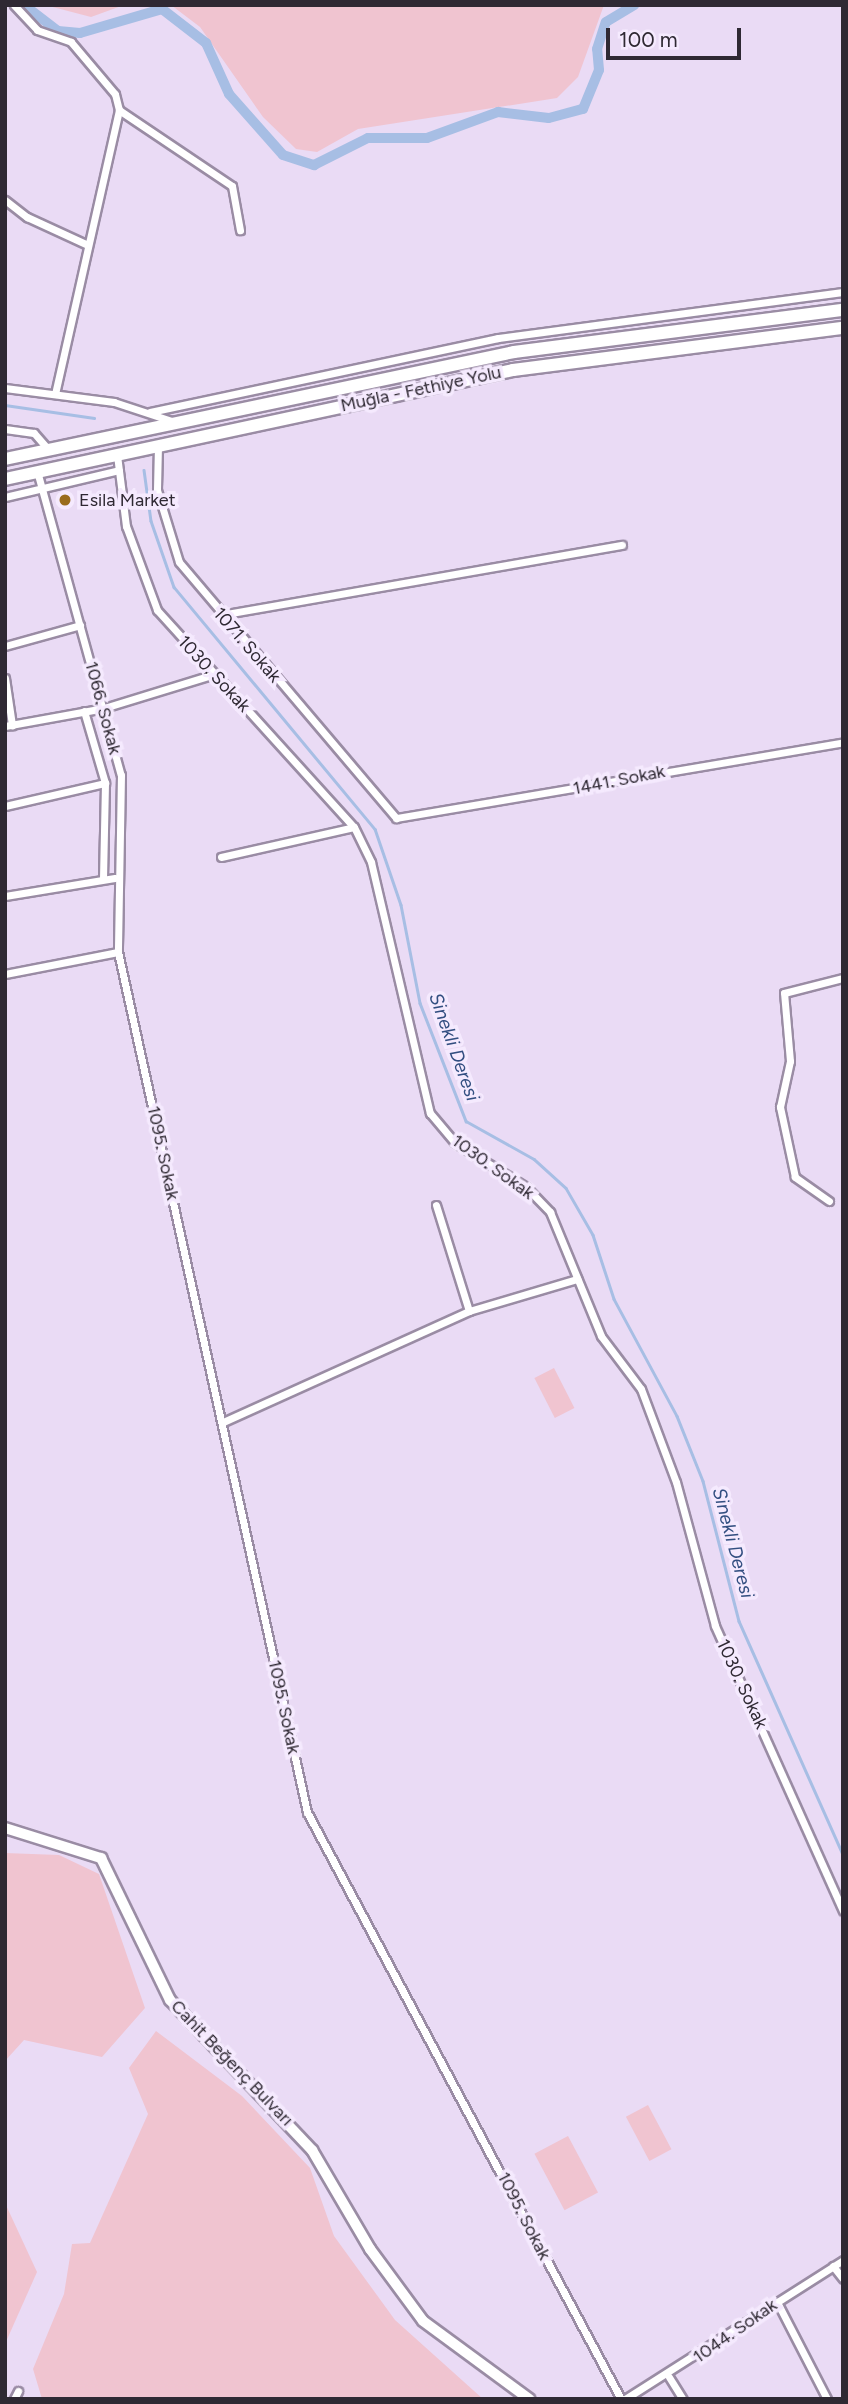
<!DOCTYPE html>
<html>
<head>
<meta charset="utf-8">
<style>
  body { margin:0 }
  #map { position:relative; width:848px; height:2404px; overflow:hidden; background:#eadbf5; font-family:Figtree,sans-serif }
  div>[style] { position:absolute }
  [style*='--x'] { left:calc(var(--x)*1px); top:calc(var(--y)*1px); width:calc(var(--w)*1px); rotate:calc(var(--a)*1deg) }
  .green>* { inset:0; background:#f0c4d0; transform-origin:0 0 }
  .stream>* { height:2.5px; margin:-1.25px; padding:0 1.25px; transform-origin:1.25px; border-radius:1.25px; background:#a7bee4 }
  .canal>* { height:10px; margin:-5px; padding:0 5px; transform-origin:5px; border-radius:5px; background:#a7bee4 }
  .roads { filter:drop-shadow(2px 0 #9a8ca4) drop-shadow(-2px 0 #9a8ca4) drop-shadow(0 2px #9a8ca4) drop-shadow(0 -2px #9a8ca4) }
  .street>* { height:7px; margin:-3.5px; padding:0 3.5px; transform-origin:3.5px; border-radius:3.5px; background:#fff }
  .secondary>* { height:10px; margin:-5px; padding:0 5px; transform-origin:5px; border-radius:5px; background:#fff }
  .highway>* { height:12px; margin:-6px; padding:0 6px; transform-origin:6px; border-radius:6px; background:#fff }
  .dots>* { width:19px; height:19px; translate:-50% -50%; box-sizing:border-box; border:4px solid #f5eafe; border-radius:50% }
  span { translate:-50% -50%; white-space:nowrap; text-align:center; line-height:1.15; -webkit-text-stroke:7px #f5eafe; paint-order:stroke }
  .street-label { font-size:18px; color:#2f2933 }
  .poi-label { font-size:18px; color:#2f2933 }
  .left { translate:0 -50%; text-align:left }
  .water-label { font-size:19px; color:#334f81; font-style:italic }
  .frame { position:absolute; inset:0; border:7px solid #2f2933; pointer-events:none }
  .scale { position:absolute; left:606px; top:28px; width:135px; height:32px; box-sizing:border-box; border:4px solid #2f2933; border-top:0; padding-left:9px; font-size:21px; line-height:24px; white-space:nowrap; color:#2f2933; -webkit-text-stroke:5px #f5eafe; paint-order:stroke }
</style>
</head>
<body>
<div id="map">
  <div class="green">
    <i style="clip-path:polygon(45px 5px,124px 5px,91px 17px)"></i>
    <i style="clip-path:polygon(171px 5px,604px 5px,578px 77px,557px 98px,358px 129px,317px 152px,296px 149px,263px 117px,200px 27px)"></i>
    <i style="left:554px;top:1368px;width:45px;height:22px;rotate:63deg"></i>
    <i style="clip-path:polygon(5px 1853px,59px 1855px,99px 1874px,145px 2008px,102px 2057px,24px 2040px,5px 2061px)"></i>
    <i style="clip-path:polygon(156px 2031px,242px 2096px,310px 2168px,334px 2236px,395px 2320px,483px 2399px,42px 2399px,33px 2369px,64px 2294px,72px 2244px,90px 2243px,148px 2114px,129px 2068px)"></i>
    <i style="left:648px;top:2105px;width:50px;height:25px;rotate:62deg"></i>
    <i style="left:568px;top:2136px;width:64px;height:38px;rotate:62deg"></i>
    <i style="clip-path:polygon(5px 2203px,37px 2272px,5px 2344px)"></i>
  </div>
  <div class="stream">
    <i style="--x:5;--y:405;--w:90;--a:8.3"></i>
    <i style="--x:144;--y:470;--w:51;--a:82.2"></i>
    <i style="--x:151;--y:521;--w:70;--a:70.8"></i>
    <i style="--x:174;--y:587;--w:315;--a:50.3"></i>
    <i style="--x:375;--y:829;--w:80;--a:71.1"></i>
    <i style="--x:401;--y:905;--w:100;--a:79"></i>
    <i style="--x:420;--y:1003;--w:127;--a:68.7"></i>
    <i style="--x:466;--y:1121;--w:78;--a:29.2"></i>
    <i style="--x:534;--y:1159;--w:43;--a:42.2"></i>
    <i style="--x:566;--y:1188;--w:54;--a:60.1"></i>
    <i style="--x:593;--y:1235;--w:67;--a:71.8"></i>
    <i style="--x:614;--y:1299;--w:133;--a:61.7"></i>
    <i style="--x:677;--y:1416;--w:70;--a:68.2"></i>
    <i style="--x:703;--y:1481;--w:145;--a:75.6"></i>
    <i style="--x:739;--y:1621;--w:256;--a:66"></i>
  </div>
  <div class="canal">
    <i style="--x:24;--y:5;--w:43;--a:37.4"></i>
    <i style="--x:58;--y:31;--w:22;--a:5"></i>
    <i style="--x:80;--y:33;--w:85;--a:-16.3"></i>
    <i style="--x:162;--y:9;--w:56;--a:37.7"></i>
    <i style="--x:206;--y:43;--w:56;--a:65.7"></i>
    <i style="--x:229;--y:94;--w:81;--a:48.5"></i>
    <i style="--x:283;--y:155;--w:33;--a:18"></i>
    <i style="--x:314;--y:165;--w:60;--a:-26.6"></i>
    <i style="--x:368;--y:138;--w:59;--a:0"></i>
    <i style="--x:427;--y:138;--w:76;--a:-20.1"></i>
    <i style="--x:498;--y:112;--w:51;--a:6.7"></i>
    <i style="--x:549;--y:118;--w:35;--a:-15"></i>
    <i style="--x:583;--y:109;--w:42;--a:-67.7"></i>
    <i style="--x:599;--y:70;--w:21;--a:-95"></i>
    <i style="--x:597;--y:49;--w:28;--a:-72"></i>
    <i style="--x:606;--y:22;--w:33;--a:-31"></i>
  </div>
  <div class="roads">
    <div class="street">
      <i style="--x:14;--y:5;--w:34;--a:47"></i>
      <i style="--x:37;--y:30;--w:36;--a:19"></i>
      <i style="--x:71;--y:42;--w:68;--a:49.8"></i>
      <i style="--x:115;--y:94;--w:16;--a:76"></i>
      <i style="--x:119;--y:110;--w:291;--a:102.7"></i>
      <i style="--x:119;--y:110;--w:136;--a:33.9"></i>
      <i style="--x:232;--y:186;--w:45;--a:79.7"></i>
      <i style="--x:5;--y:200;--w:28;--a:38"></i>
      <i style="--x:27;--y:217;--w:67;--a:24.7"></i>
      <i style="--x:5;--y:388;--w:110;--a:7.3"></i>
      <i style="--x:114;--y:402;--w:64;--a:18.2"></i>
      <i style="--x:150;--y:412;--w:356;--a:-12"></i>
      <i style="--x:498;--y:338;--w:348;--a:-7.6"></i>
      <i style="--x:5;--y:429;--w:29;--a:8"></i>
      <i style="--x:34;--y:433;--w:21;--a:49"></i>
      <i style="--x:158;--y:445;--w:45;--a:91.3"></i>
      <i style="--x:157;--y:490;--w:75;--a:73"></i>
      <i style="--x:179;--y:562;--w:336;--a:49.7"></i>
      <i style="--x:396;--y:818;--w:453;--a:-9.6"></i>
      <i style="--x:117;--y:455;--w:72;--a:82.8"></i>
      <i style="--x:126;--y:526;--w:90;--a:69.7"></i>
      <i style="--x:157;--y:610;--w:293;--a:47.8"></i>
      <i style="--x:354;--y:827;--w:39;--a:64"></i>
      <i style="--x:371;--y:862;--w:258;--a:76.8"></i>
      <i style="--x:430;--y:1113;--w:38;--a:50"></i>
      <i style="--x:454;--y:1142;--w:85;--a:32"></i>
      <i style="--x:526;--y:1187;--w:35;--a:46"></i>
      <i style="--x:550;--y:1212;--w:134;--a:67.6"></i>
      <i style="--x:601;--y:1336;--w:66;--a:53"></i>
      <i style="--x:641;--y:1389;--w:99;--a:69.4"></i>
      <i style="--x:676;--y:1482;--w:149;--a:74.8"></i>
      <i style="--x:715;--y:1626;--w:312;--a:65.8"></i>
      <i style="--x:37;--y:471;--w:315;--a:74.6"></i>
      <i style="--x:121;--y:775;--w:177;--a:91"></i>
      <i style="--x:118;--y:952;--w:881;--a:77.61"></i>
      <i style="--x:307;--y:1812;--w:666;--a:61.86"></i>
      <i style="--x:5;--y:497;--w:117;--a:-13.3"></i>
      <i style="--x:220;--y:615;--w:408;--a:-9.9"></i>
      <i style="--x:5;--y:646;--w:78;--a:-15.6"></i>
      <i style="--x:5;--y:678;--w:48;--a:81.5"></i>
      <i style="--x:84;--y:711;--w:75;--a:73.7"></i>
      <i style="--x:105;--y:783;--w:96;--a:91.2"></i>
      <i style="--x:5;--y:726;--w:101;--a:-10.3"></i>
      <i style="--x:104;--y:708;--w:112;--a:-17.1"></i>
      <i style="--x:5;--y:806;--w:103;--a:-13"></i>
      <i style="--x:221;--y:857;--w:136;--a:-12.7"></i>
      <i style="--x:5;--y:896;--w:111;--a:-9.3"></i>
      <i style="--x:5;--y:974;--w:115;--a:-11"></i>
      <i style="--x:829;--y:1201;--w:42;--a:-144.8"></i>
      <i style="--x:795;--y:1177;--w:72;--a:-102.1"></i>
      <i style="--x:780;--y:1107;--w:47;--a:-77.7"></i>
      <i style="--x:790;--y:1061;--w:68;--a:-95"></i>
      <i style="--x:784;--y:993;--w:61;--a:-14.3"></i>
      <i style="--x:436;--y:1205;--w:111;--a:72.7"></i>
      <i style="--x:223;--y:1422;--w:270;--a:-24.3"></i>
      <i style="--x:469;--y:1311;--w:113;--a:-16.5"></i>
      <i style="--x:833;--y:2266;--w:16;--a:52"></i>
      <i style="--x:777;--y:2302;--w:109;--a:62.7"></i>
      <i style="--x:669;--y:2377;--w:26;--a:58"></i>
      <i style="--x:14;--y:2399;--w:9;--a:-63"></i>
      <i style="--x:625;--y:2399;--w:259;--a:-32.5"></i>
    </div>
    <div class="secondary">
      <i style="--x:5;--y:1828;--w:101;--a:17.4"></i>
      <i style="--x:101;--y:1858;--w:158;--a:64.1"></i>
      <i style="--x:170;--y:2000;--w:207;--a:46.6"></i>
      <i style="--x:312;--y:2150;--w:115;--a:59.6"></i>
      <i style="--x:370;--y:2249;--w:89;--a:53.6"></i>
      <i style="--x:423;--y:2321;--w:132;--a:36.3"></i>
    </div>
    <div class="highway">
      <i style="--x:5;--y:459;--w:520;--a:-11.87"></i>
      <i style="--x:514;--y:352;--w:332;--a:-7.3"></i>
      <i style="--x:5;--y:479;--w:520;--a:-12.11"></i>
      <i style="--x:513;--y:370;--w:333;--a:-7.3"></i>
    </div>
  </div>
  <div class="dots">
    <i style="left:65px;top:500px;background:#9a6c1d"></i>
  </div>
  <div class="street-label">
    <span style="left:421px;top:389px;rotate:-12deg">Muğla - Fethiye Yolu</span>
    <span style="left:247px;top:645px;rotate:49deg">1071. Sokak</span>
    <span style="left:214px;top:674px;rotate:47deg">1030. Sokak</span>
    <span style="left:103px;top:708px;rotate:75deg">1066. Sokak</span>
    <span style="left:619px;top:780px;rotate:-11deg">1441. Sokak</span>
    <span style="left:163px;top:1153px;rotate:78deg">1095. Sokak</span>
    <span style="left:493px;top:1167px;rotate:36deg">1030. Sokak</span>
    <span style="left:742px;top:1684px;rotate:65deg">1030. Sokak</span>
    <span style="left:284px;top:1707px;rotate:78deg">1095. Sokak</span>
    <span style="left:232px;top:2063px;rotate:46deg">Cahit Beğenç Bulvarı</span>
    <span style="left:524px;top:2216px;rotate:63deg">1095. Sokak</span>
    <span style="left:735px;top:2331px;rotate:-35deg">1044. Sokak</span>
  </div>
  <div class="poi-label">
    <span class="left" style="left:79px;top:500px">Esila Market</span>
  </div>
  <div class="water-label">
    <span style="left:454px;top:1047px;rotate:70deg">Sinekli Deresi</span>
    <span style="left:733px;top:1543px;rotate:75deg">Sinekli Deresi</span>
  </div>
  <div class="frame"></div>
  <div class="scale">100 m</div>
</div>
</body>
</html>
